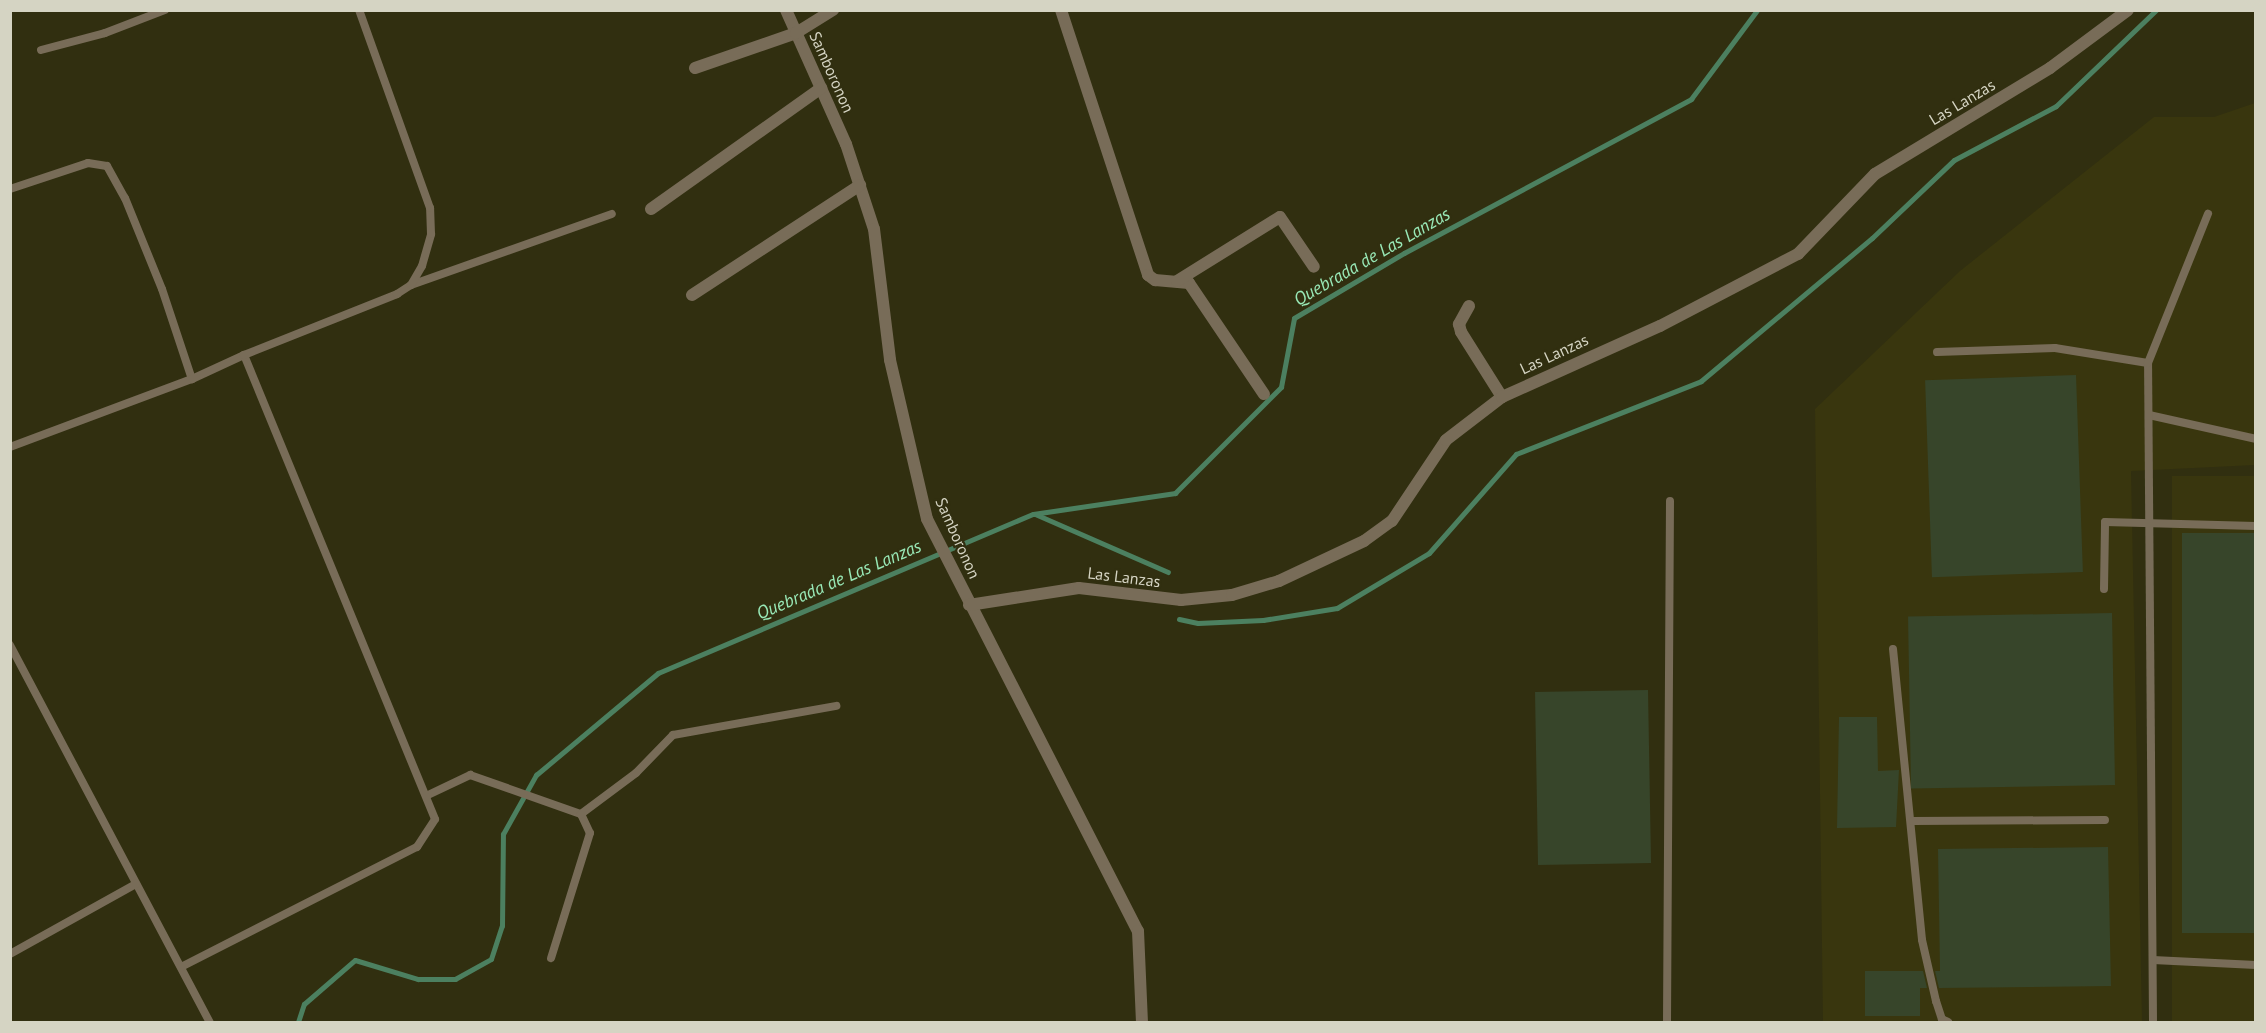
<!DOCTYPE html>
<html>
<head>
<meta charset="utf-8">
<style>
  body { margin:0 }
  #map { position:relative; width:2266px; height:1033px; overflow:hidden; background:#312f10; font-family:"PT Sans",sans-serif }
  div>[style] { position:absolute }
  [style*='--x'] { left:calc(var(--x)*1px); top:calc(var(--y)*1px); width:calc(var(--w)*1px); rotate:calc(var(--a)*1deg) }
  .built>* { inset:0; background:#39360e; transform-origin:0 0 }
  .stream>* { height:5px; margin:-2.5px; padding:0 2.5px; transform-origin:2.5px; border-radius:2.5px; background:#4c8060 }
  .building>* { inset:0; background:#37452a; transform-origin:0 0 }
  .service>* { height:8px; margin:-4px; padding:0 4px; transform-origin:4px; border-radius:4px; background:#786c58 }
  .minor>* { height:12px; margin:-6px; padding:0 6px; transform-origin:6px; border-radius:6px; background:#786c58 }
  span { translate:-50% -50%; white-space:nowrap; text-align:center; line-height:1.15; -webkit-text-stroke:4.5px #312f10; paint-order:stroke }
  .street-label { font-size:16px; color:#d5d4c3 }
  .water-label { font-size:18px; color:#99e9b7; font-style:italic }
  .frame { position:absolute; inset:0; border:12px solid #d5d4c3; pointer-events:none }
</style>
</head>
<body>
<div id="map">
  <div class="built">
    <i style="clip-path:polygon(2255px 103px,2255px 465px,2131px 471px,2142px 1022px,1823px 1022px,1815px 409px,1960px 271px,2154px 117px,2214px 117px)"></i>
    <i style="left:2255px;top:476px;width:546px;height:83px;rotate:90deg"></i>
  </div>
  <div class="stream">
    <i style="--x:1035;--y:514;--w:145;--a:23.6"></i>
    <i style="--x:1179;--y:619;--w:19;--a:12"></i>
    <i style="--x:1198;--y:623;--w:65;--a:-2.6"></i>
    <i style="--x:1263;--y:620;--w:75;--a:-9.2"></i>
    <i style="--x:1337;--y:608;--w:107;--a:-30.9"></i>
    <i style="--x:1429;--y:553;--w:132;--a:-48.7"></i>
    <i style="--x:1516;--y:454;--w:199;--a:-21.5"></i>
    <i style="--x:1701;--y:381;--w:223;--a:-39.9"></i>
    <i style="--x:1872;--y:238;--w:113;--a:-43.6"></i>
    <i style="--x:1954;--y:160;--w:115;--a:-27.9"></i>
    <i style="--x:2056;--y:106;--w:139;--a:-43.8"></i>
    <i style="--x:298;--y:1022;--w:19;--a:-72"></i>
    <i style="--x:304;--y:1004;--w:67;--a:-40.8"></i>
    <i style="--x:355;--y:960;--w:66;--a:16.8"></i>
    <i style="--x:418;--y:979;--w:37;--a:0"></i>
    <i style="--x:455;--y:979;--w:41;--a:-29.1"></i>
    <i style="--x:491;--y:959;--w:35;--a:-72"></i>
    <i style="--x:502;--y:926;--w:92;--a:-89.4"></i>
    <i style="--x:503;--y:834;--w:68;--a:-60.8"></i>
    <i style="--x:536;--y:775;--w:159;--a:-39.9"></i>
    <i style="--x:658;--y:673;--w:407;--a:-23"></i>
    <i style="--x:1033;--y:514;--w:144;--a:-8.4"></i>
    <i style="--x:1175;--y:493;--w:150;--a:-45"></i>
    <i style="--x:1281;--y:387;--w:70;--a:-79.3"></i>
    <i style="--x:1294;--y:318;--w:128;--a:-30.6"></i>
    <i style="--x:1404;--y:253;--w:326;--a:-28.2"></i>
    <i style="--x:1691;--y:99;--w:111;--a:-53.4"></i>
  </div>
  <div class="building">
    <i style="left:2076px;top:375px;width:197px;height:151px;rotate:88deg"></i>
    <i style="left:2256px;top:533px;width:400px;height:74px;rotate:90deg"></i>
    <i style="left:2112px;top:613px;width:172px;height:204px;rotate:89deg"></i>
    <i style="left:1648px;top:690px;width:173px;height:113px;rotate:89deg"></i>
    <i style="clip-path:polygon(1839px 717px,1877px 717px,1878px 771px,1899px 770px,1896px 827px,1837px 828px)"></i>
    <i style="clip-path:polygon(2108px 847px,2111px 986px,1939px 988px,1935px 971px,1940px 971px,1938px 849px)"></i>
    <i style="clip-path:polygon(1865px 971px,1923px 971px,1927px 988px,1920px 988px,1920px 1016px,1865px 1016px)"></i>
  </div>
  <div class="service">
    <i style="--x:41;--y:50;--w:66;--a:-14.9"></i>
    <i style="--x:105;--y:33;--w:64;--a:-21"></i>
    <i style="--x:10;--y:189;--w:82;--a:-18.4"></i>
    <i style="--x:88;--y:163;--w:19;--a:9"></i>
    <i style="--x:107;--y:166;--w:37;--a:61"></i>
    <i style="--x:125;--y:198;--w:98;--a:67.9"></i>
    <i style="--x:162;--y:289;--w:95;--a:71.6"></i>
    <i style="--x:411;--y:285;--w:213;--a:-19.5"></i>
    <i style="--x:1937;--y:352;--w:118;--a:-1.9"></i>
    <i style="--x:2055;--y:348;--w:94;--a:9.2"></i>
    <i style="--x:2149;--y:415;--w:110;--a:12.6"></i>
    <i style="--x:10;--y:447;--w:194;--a:-20.5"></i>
    <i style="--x:192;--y:379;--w:57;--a:-24.8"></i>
    <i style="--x:2104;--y:589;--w:67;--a:-89.1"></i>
    <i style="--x:2105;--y:522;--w:151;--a:1.5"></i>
    <i style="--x:10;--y:645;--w:427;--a:62.1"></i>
    <i style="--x:1893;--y:649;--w:292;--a:84.3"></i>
    <i style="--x:1922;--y:940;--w:63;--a:77.1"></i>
    <i style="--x:1936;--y:1001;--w:19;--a:72"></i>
    <i style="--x:1942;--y:1019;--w:7;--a:27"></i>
    <i style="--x:428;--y:795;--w:47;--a:-25.5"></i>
    <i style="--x:470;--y:775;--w:118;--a:19.4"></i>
    <i style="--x:581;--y:814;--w:21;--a:65"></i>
    <i style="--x:590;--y:833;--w:131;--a:107.3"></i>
    <i style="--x:581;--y:814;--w:69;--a:-36.7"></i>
    <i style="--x:636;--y:773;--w:53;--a:-45.8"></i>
    <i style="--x:673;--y:735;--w:166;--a:-10.1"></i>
    <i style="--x:1913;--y:821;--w:192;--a:-0.3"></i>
    <i style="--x:10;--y:954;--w:144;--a:-29.1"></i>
    <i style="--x:2153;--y:960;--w:103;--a:2.8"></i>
    <i style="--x:181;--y:967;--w:265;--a:-27"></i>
    <i style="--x:417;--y:847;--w:33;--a:-57"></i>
    <i style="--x:435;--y:819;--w:502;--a:-112.37"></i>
    <i style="--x:244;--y:355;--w:165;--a:-21.7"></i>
    <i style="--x:397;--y:294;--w:17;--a:-33"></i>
    <i style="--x:411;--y:285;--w:22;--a:-60"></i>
    <i style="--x:422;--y:266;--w:33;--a:-74"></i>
    <i style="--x:431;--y:234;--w:26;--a:-92"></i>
    <i style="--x:430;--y:208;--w:210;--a:-109.7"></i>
    <i style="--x:1667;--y:1022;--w:521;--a:-89.67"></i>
    <i style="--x:2153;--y:1022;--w:659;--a:-90.43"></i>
    <i style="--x:2148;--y:363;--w:161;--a:-68.1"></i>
  </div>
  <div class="minor">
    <i style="--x:786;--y:10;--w:147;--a:65.9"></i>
    <i style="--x:846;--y:144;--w:89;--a:71.8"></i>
    <i style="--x:874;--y:229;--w:132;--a:83"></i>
    <i style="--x:890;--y:360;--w:163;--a:76.9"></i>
    <i style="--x:927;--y:519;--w:463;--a:62.9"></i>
    <i style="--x:1138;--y:931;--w:91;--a:87.5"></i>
    <i style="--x:1061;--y:10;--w:279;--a:71.8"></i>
    <i style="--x:1148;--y:275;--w:9;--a:36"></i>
    <i style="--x:1155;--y:280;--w:34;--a:5"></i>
    <i style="--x:1189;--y:283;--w:134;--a:56"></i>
    <i style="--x:695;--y:68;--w:107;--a:-19.1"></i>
    <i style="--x:796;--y:33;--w:44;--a:-31.9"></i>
    <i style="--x:651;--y:209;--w:209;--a:-35.4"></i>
    <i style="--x:1177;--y:281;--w:121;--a:-31.9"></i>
    <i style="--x:1280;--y:217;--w:60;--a:55.8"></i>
    <i style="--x:692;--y:295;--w:201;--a:-33.2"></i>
    <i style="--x:1469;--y:306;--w:21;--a:119"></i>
    <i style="--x:1459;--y:324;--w:8;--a:76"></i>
    <i style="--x:1461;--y:332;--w:77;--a:57.8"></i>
    <i style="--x:969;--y:605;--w:111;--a:-8.8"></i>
    <i style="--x:1079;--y:588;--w:103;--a:6.7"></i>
    <i style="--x:1181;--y:600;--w:51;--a:-5.6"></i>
    <i style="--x:1232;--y:595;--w:49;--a:-16.6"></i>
    <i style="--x:1279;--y:581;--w:94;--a:-25.2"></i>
    <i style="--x:1364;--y:541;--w:34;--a:-36"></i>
    <i style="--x:1392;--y:521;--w:97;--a:-56.3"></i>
    <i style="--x:1446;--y:440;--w:71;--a:-37.5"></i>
    <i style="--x:1502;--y:397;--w:173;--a:-24.2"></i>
    <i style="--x:1660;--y:326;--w:156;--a:-27.6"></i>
    <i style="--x:1798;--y:254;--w:111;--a:-46.1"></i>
    <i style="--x:1875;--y:174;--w:205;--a:-31.2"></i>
    <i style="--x:2050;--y:68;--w:97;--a:-36.6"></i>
  </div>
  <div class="street-label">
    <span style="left:832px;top:72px;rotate:66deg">Samboronon</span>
    <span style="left:1962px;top:102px;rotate:-31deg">Las Lanzas</span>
    <span style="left:1554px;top:354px;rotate:-25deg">Las Lanzas</span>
    <span style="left:958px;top:538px;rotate:66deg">Samboronon</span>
    <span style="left:1124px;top:577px;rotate:7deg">Las Lanzas</span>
  </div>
  <div class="water-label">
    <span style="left:1372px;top:257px;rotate:-30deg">Quebrada de Las Lanzas</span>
    <span style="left:839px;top:580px;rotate:-23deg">Quebrada de Las Lanzas</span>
  </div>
  <div class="frame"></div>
</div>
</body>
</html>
